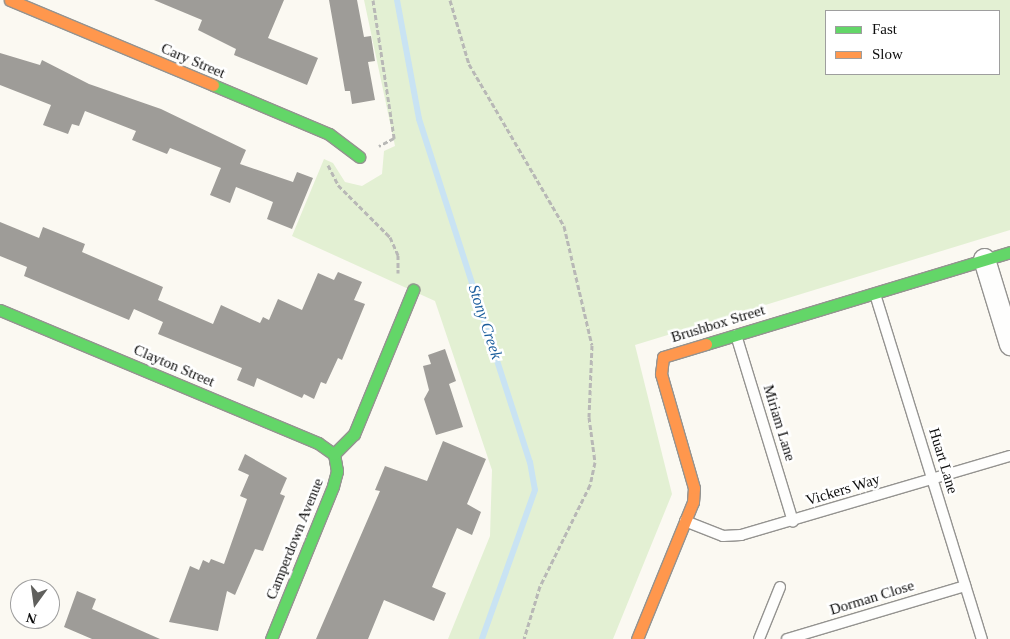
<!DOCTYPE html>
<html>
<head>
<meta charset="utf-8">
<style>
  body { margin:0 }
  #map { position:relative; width:1010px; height:639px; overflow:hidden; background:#fbf9f2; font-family:"Times New Roman",serif }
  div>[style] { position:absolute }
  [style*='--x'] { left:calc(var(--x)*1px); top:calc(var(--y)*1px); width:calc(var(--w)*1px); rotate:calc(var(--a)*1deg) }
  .green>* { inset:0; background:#e3f0d3 }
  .stream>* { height:6px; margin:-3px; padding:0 3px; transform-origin:3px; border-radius:3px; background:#c9e3f3 }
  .building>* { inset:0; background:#9e9c98 }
  .path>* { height:3px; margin-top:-1.5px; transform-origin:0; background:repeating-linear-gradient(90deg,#b8b8b6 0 5px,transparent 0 7.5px) }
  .roads { filter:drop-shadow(1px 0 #949390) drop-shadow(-1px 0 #949390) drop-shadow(0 1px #949390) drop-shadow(0 -1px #949390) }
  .lane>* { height:10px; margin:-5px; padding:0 5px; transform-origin:5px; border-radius:5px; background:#fefefd }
  .street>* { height:21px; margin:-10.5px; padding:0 10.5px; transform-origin:10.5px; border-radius:10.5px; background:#fefefd }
  .fast>* { height:11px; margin:-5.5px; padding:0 5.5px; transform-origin:5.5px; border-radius:5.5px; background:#63d668 }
  .slow>* { height:11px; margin:-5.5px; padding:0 5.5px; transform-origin:5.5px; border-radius:5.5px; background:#ff974d }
  span { translate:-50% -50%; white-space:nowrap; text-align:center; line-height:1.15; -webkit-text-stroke:5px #fff; paint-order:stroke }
  .street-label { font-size:15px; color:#0d0d0d }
  .water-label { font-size:16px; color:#1a5d9c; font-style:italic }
  .legend { position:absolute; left:825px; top:10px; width:175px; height:65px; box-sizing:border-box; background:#fff; border:1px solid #9e9e9e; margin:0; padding:6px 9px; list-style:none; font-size:15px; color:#0d0d0d }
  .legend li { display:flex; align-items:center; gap:10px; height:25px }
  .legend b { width:25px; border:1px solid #9e9e9e }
  .north { position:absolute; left:10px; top:579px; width:50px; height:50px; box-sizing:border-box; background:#fff; border:1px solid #9e9e9e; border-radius:50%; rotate:194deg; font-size:14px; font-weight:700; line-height:20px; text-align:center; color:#0d0d0d }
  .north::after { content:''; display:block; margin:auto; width:18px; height:22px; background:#60605d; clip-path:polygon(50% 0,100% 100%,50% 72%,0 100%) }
</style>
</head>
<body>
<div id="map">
  <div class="green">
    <i style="clip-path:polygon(evenodd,364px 0,1010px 0,1010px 230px,635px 345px,672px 494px,613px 639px,448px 639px,490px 536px,492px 470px,435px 301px,292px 236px,324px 159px,333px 163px,345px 182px,362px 186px,382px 174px,384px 151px,395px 146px,364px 0,826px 11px,999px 11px,999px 74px,826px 74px,826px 11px)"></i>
  </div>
  <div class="stream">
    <i style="--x:397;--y:0;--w:121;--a:79.5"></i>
    <i style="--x:419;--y:119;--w:361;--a:72.1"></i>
    <i style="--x:530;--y:462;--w:28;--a:80"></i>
    <i style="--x:535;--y:490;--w:158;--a:109.6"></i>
  </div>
  <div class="building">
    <i style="clip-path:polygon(154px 0,284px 0,268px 38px,318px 58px,307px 85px,234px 55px,236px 49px,198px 30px,202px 20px)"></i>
    <i style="clip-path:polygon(329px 0,357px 0,364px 37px,371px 36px,375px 61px,368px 62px,375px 100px,352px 104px,350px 91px,345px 91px)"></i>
    <i style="clip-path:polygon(0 53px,40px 65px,42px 60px,89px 84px,161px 109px,246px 150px,240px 164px,293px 182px,297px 172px,313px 178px,292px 229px,267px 219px,273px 202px,236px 187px,230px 203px,210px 195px,221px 168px,170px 148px,167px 154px,132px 140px,136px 131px,85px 111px,79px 126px,72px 124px,68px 134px,43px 125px,51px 105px,0 85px)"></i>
    <i style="clip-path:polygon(0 222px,39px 238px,43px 227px,85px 244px,82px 252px,163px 287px,158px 300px,213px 324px,221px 305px,260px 323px,263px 317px,269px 320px,278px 299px,302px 310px,318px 273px,334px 280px,338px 272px,362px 282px,354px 300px,365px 304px,342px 360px,338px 358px,326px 384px,321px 382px,314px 399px,304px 394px,302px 398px,257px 378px,254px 387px,237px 380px,242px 368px,158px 334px,163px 322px,134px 309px,129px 320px,24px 276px,27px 267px,0 256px)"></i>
    <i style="clip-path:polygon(445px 349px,456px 381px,449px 384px,463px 427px,436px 435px,424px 399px,429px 390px,423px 366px,431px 364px,428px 355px)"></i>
    <i style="clip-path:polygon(443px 441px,486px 459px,467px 504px,481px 512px,472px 535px,457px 528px,432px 587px,446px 593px,434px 621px,384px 600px,368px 639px,316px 639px,380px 491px,375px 490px,385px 466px,427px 481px)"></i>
    <i style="clip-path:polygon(245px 454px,287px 478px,280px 494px,285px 496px,263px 551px,255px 549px,235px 595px,227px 591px,218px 631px,169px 622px,190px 566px,199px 570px,203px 560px,209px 563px,211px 559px,224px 564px,247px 499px,240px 496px,249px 475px,238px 470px)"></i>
    <i style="clip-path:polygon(77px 591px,96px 599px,92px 609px,160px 639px,92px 639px,64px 627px)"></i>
  </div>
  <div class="path">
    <i style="--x:373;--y:0;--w:140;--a:81.3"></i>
    <i style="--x:394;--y:138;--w:17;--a:152"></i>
    <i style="--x:450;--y:0;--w:67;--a:73.5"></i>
    <i style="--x:469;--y:64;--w:188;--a:59.6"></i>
    <i style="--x:564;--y:226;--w:122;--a:76.8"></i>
    <i style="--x:592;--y:345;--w:72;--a:92.4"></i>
    <i style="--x:589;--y:417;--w:45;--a:82.4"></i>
    <i style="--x:595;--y:462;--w:24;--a:102"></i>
    <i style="--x:590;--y:485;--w:113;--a:116.3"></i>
    <i style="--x:540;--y:586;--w:55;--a:106.8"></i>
    <i style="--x:328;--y:165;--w:22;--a:63"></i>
    <i style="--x:338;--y:185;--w:74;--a:45"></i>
    <i style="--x:390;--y:237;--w:20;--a:66"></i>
    <i style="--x:398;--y:255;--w:18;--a:90"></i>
  </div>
  <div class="roads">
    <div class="lane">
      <i style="--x:875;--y:294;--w:361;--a:72.8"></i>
      <i style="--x:736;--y:335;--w:195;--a:73"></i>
      <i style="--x:685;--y:521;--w:41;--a:21.5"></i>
      <i style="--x:723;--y:536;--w:18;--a:-3"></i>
      <i style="--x:741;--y:535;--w:280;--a:-16.4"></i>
      <i style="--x:759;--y:639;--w:56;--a:-68"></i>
      <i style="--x:787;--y:639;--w:186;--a:-16.6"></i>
    </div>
    <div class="street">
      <i style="--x:984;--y:259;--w:89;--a:73"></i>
    </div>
    <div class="fast">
      <i style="--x:213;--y:85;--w:126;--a:22.9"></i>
      <i style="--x:329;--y:134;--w:38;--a:37"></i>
      <i style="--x:0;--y:310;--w:345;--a:22.7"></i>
      <i style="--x:318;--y:443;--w:19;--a:35"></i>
      <i style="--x:706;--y:344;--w:318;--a:-16.8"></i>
      <i style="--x:271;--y:639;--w:165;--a:-67.9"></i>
      <i style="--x:333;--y:486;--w:16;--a:-75"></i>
      <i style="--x:337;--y:471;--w:17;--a:-100"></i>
      <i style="--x:334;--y:454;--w:28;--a:-45"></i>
      <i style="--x:354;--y:434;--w:156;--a:-67.7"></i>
    </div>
    <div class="slow">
      <i style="--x:10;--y:0;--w:220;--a:22.7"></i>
      <i style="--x:637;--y:639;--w:148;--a:-67.8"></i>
      <i style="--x:693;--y:502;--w:14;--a:-86"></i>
      <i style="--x:694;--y:488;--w:119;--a:-106.1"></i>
      <i style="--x:661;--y:374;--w:17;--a:-83"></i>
      <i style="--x:663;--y:357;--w:45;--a:-16.8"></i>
    </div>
  </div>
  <div class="street-label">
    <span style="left:193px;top:61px;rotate:23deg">Cary Street</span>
    <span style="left:718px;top:324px;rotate:-17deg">Brushbox Street</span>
    <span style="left:174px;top:366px;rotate:23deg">Clayton Street</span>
    <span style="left:779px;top:423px;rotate:73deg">Miriam Lane</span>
    <span style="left:943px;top:461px;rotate:73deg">Huart Lane</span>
    <span style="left:843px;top:490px;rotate:-17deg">Vickers Way</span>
    <span style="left:295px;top:539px;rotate:-68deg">Camperdown Avenue</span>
    <span style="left:872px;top:598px;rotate:-17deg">Dorman Close</span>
  </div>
  <div class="water-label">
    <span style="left:485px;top:322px;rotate:72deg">Stony Creek</span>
  </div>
  <ul class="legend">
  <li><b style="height:6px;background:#63d668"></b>Fast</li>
  <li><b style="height:6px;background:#ff974d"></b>Slow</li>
  </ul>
  <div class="north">N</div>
</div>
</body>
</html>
